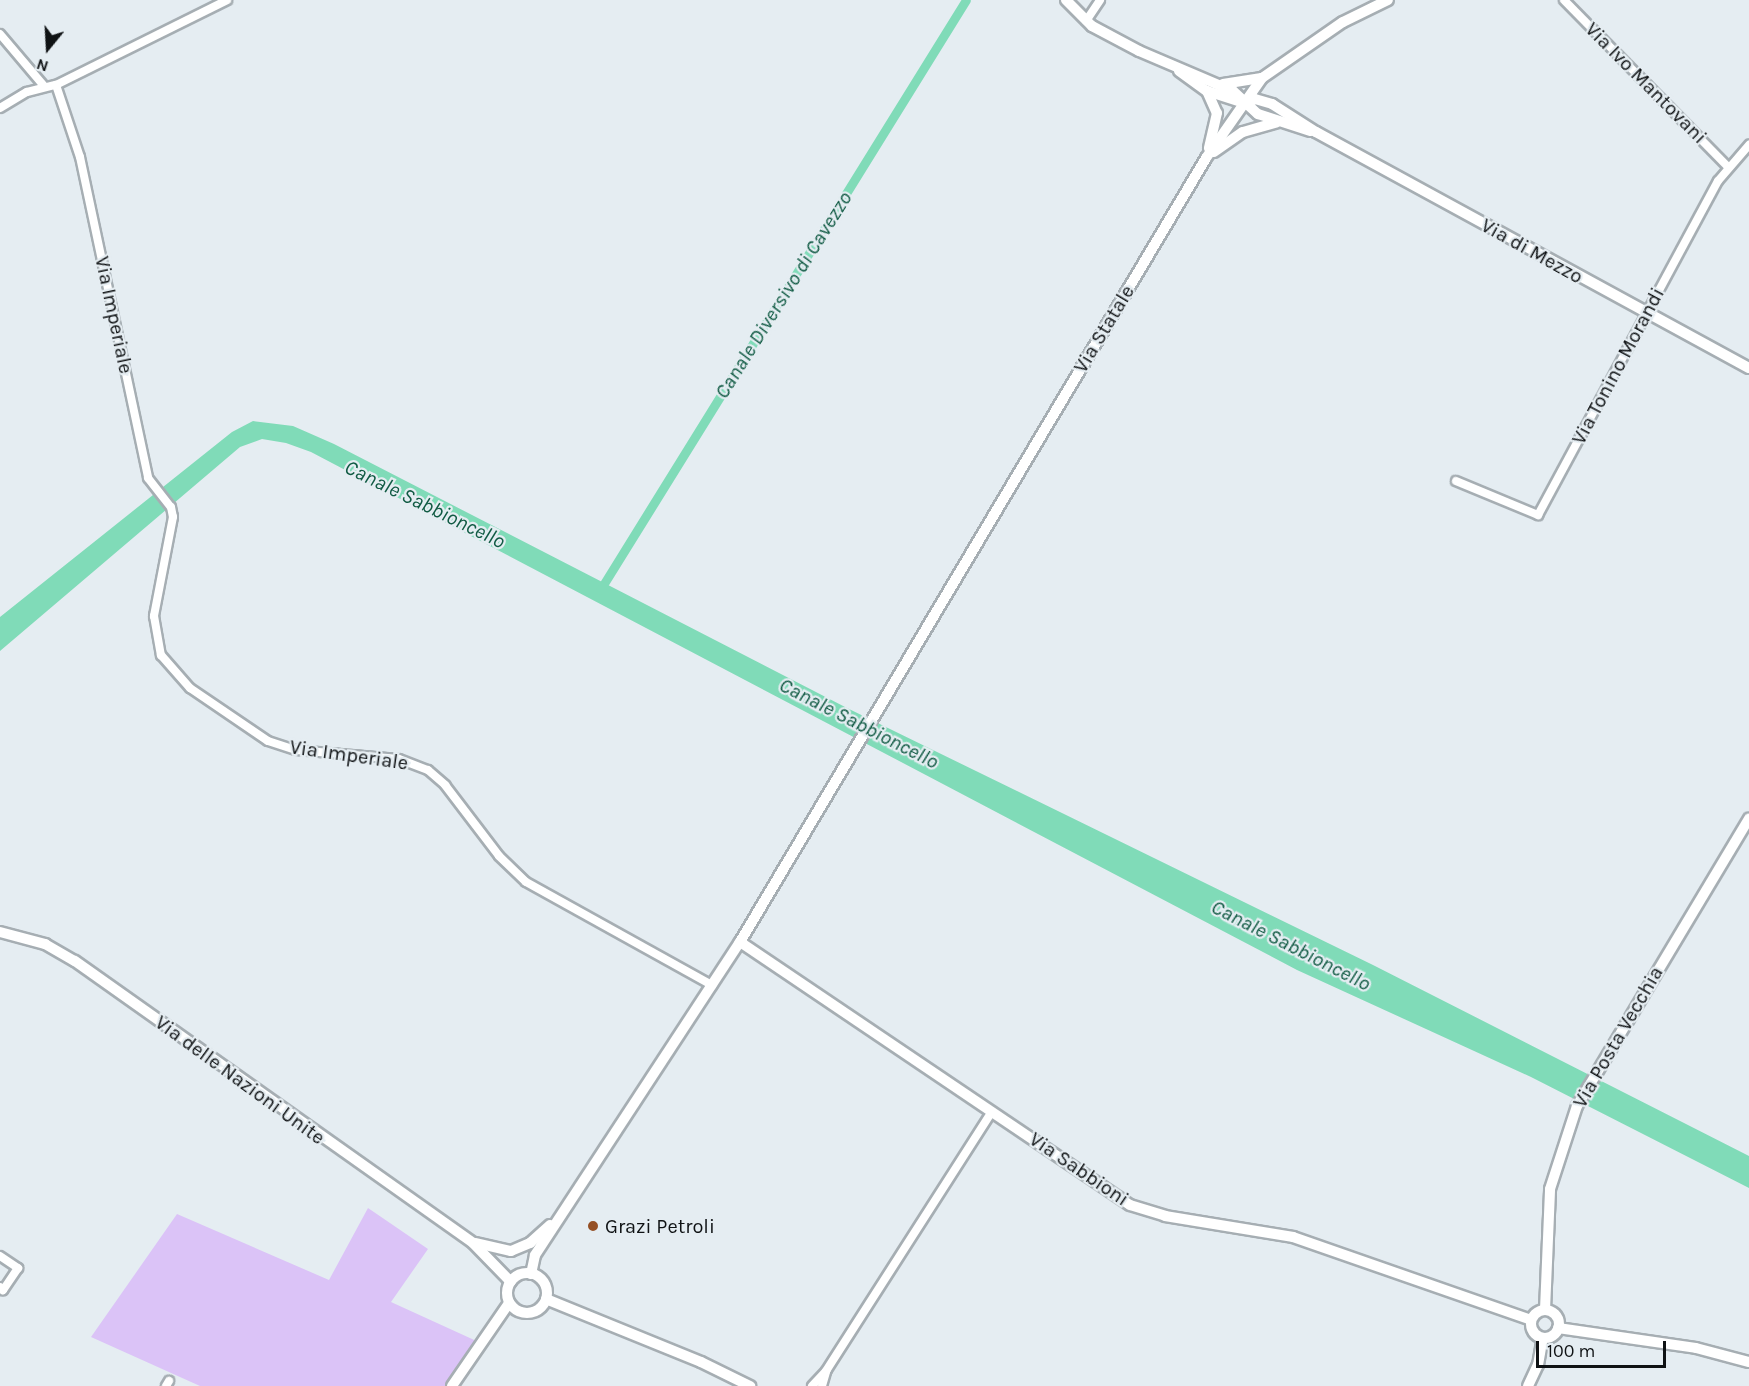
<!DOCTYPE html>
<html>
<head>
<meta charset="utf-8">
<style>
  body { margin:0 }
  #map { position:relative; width:1749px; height:1386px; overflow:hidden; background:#e5edf2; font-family:Karla,sans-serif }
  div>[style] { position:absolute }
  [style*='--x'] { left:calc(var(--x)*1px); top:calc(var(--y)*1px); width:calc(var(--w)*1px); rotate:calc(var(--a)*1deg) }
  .green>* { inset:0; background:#dbc3f7 }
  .water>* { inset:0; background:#80dbb8 }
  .canal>* { height:9px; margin:-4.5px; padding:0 4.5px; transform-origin:4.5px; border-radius:4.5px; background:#80dbb8 }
  .roads { filter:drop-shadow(2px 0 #a6aeb3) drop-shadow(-2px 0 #a6aeb3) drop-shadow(0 2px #a6aeb3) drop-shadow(0 -2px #a6aeb3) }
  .street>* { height:8px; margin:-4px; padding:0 4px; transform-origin:4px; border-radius:4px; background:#fff }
  .secondary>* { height:10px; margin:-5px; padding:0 5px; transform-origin:5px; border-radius:5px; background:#fff }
  .secondary>.ring { margin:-5px; padding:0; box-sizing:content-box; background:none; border:10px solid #fff; border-radius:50% }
  .dots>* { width:16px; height:16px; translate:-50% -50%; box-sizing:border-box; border:3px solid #e5edf2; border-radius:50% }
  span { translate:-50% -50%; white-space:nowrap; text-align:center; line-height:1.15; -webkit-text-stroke:4.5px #e5edf2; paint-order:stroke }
  .street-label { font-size:20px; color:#0f1214 }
  .poi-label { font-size:20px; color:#0f1214 }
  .left { translate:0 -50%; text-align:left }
  .water-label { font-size:21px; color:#115b44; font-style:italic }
  .north { position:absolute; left:18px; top:18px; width:60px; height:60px; -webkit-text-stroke:4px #e5edf2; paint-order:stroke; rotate:198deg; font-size:16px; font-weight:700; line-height:24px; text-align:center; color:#0f1214 }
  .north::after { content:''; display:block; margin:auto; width:21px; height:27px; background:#0f1214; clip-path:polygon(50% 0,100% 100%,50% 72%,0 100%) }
  .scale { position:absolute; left:1536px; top:1341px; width:130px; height:27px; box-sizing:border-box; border:3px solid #0f1214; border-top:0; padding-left:8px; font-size:18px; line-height:21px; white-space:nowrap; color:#0f1214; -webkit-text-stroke:4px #e5edf2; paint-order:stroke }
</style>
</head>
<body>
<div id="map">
  <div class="green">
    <i style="clip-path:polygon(368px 1208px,428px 1249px,391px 1302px,483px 1344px,456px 1386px,200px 1386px,91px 1337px,177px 1214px,329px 1280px)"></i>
  </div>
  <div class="water">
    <i style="clip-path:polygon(253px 421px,293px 426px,334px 444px,847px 708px,1373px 965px,1749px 1156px,1749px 1188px,1531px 1077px,1297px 970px,311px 452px,286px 443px,262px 439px,240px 447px,0 651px,0 617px,232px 432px)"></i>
  </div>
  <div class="canal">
    <i style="--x:600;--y:590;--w:694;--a:-58.19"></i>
  </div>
  <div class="roads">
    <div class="street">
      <i style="--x:1564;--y:0;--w:234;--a:45.5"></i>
      <i style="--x:1086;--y:21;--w:25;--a:-56"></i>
      <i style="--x:0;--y:34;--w:68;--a:49.8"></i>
      <i style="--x:56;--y:85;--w:76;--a:71.6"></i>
      <i style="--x:80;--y:157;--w:328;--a:78"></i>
      <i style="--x:148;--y:478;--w:37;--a:52"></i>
      <i style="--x:171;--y:507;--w:10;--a:79"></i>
      <i style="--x:173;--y:517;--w:101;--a:100.9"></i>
      <i style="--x:154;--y:616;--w:40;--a:80"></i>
      <i style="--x:161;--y:655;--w:44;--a:48.7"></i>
      <i style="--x:190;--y:688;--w:94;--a:34.2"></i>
      <i style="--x:268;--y:741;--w:29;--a:18"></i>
      <i style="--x:296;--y:750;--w:103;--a:5"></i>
      <i style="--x:399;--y:759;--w:31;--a:21"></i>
      <i style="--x:428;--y:770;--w:23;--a:41"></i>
      <i style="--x:445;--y:785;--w:89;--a:52.7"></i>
      <i style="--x:499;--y:856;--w:37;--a:44"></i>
      <i style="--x:526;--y:882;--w:213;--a:29"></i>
      <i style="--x:0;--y:108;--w:31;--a:-31"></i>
      <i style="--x:27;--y:92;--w:30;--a:-14"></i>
      <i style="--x:56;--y:85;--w:191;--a:-26.4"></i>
      <i style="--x:1456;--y:481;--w:89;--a:22.5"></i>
      <i style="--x:1538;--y:515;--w:379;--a:-61.7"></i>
      <i style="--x:1718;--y:181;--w:48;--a:-49.3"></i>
      <i style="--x:0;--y:1256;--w:22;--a:34"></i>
      <i style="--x:18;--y:1268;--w:27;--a:124"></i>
      <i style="--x:3;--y:1290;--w:4;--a:-135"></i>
      <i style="--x:166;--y:1386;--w:6;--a:-59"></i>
      <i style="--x:812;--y:1386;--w:21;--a:-47"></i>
      <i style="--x:826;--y:1371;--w:308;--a:-57.4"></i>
      <i style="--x:822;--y:1386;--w:15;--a:-74"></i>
    </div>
    <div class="secondary">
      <i style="--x:1066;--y:0;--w:37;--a:45"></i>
      <i style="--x:1092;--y:26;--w:53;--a:28"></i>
      <i style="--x:1139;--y:51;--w:102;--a:23.1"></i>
      <i style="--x:1233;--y:91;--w:34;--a:43"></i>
      <i style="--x:1258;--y:114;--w:55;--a:18.1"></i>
      <i style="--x:1179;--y:71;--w:34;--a:36"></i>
      <i style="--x:1207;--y:91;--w:40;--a:18"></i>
      <i style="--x:1223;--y:84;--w:39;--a:-9"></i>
      <i style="--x:1207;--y:91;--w:24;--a:66"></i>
      <i style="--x:1217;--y:113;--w:36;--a:103"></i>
      <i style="--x:1245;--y:104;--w:11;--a:-27"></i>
      <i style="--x:1255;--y:99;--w:18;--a:16"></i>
      <i style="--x:1272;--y:104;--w:52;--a:32.5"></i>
      <i style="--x:1316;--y:132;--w:493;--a:28.6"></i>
      <i style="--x:1214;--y:152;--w:35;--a:-35"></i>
      <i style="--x:1243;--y:132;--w:35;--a:-16"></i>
      <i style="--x:0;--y:932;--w:47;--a:14.9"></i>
      <i style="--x:45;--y:944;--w:34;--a:30"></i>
      <i style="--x:75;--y:961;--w:488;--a:35.3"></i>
      <i style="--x:473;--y:1243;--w:54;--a:45.7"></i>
      <i style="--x:740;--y:942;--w:470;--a:34"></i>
      <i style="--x:1130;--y:1205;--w:37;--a:17"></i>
      <i style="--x:1165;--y:1216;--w:130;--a:9.3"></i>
      <i style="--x:1293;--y:1237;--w:252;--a:19.2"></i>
      <i style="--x:476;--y:1243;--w:36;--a:13"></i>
      <i style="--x:511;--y:1251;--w:21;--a:-23"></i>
      <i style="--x:530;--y:1243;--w:27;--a:-42"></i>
      <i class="ring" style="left:507px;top:1273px;width:30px;height:30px"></i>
      <i style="--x:531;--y:1274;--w:19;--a:-78"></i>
      <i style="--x:535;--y:1255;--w:374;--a:-56.8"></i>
      <i style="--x:740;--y:942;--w:912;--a:-59.27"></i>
      <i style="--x:1206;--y:158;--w:98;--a:-55"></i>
      <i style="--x:1262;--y:78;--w:98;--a:-34.7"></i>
      <i style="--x:1343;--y:22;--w:50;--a:-26.1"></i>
      <i style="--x:546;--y:1299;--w:167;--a:22.1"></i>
      <i style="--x:701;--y:1362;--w:55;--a:26.1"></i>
      <i class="ring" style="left:1531px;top:1310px;width:18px;height:18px"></i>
      <i style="--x:1545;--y:1310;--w:121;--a:-87.6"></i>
      <i style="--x:1550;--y:1189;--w:87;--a:-72"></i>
      <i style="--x:1577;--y:1106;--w:335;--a:-59.1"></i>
      <i style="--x:1558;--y:1328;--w:139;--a:8.2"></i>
      <i style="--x:1696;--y:1348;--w:55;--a:14.8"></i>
      <i style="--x:452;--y:1386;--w:101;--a:-55.5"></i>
      <i style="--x:1528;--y:1386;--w:23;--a:-65"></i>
      <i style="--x:1538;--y:1365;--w:27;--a:-80"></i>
    </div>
  </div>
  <div class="dots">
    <i style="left:593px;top:1226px;background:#944f24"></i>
  </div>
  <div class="street-label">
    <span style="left:1646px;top:83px;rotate:45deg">Via Ivo Mantovani</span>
    <span style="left:1532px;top:251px;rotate:29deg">Via di Mezzo</span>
    <span style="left:114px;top:315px;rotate:78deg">Via Imperiale</span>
    <span style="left:1104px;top:329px;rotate:-59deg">Via Statale</span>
    <span style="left:1618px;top:366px;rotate:-62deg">Via Tonino Morandi</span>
    <span style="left:349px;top:755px;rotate:8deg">Via Imperiale</span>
    <span style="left:1618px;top:1037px;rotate:-60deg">Via Posta Vecchia</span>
    <span style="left:240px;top:1080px;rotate:36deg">Via delle Nazioni Unite</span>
    <span style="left:1079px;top:1169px;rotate:34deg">Via Sabbioni</span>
  </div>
  <div class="poi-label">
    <span class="left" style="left:605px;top:1226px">Grazi Petroli</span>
  </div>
  <div class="water-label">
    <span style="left:783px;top:295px;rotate:-58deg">Canale Diversivo di Cavezzo</span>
    <span style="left:425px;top:504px;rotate:26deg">Canale Sabbioncello</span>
    <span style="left:859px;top:723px;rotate:27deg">Canale Sabbioncello</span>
    <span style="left:1291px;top:945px;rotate:27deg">Canale Sabbioncello</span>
  </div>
  <div class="north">N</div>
  <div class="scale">100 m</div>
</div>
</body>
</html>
